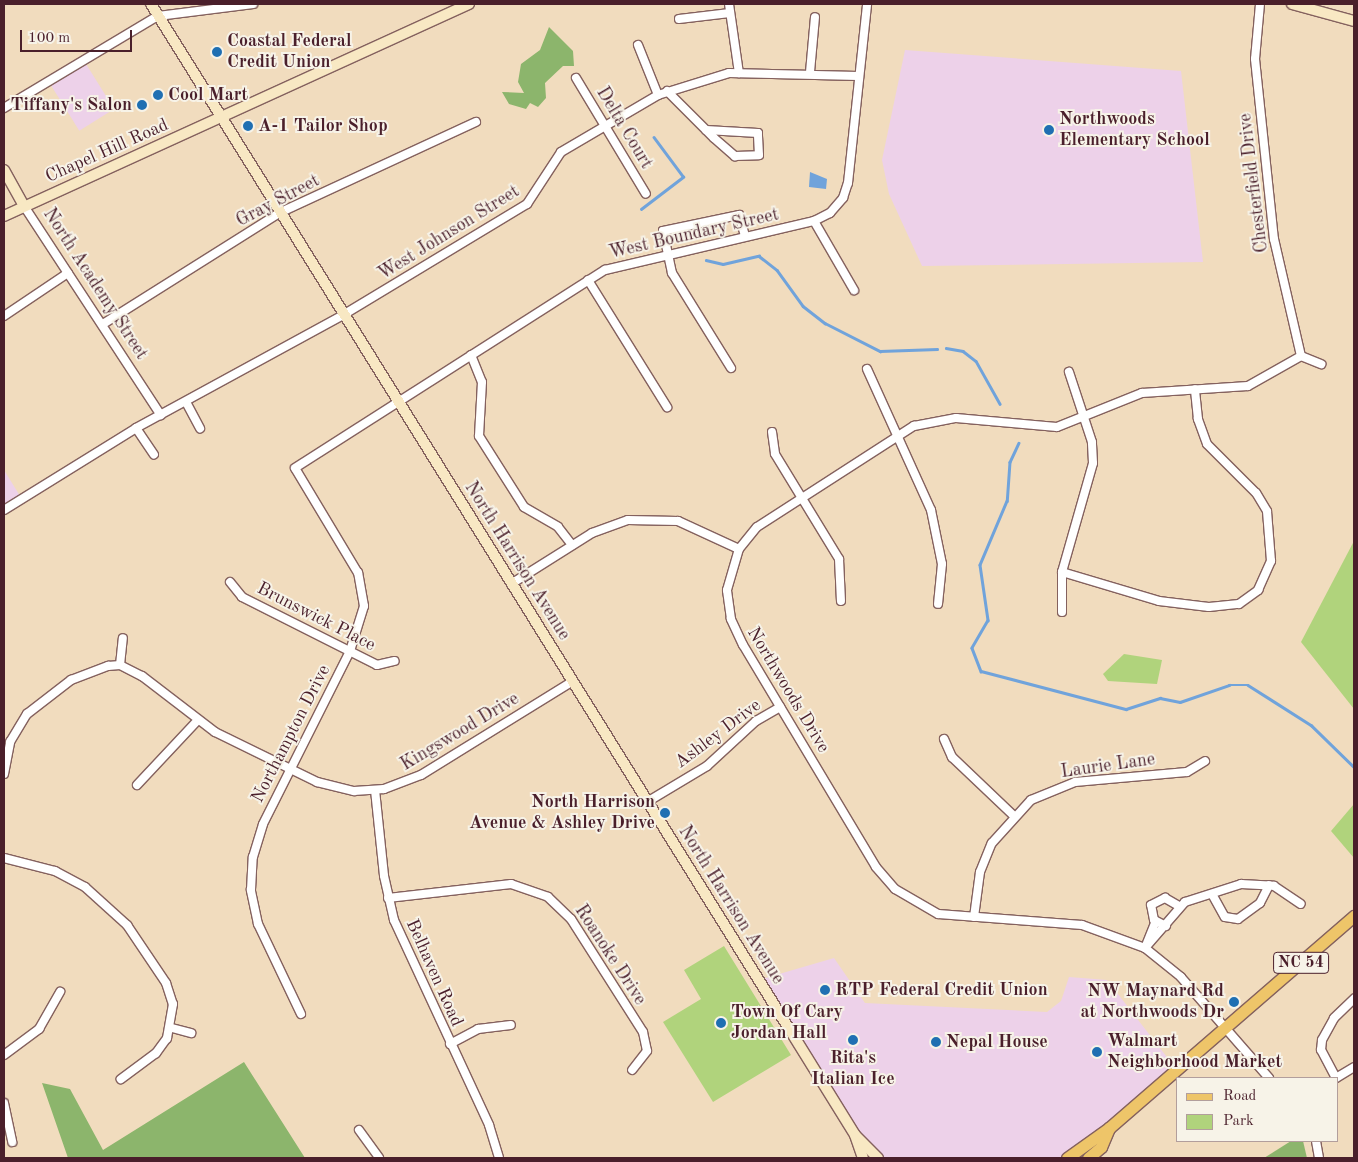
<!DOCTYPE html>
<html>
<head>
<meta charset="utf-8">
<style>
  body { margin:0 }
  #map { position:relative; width:1358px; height:1162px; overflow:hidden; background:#f1dcbe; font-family:"Old Standard TT",serif }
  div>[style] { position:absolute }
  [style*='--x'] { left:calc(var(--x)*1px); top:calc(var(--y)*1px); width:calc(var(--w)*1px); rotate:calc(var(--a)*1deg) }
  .built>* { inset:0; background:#edd1e9; transform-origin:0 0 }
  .green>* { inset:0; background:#b0d37c }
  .forest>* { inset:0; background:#8cb56c }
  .water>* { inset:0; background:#70a3db }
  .stream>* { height:2.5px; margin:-1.25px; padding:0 1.25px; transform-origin:1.25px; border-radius:1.25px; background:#70a3db }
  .roads { filter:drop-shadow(1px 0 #84615e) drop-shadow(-1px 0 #84615e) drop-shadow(0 1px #84615e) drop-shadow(0 -1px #84615e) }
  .minor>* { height:8px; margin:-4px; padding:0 4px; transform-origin:4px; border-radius:4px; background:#fff }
  .secondary>* { height:10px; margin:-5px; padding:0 5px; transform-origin:5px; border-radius:5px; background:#f8e8c3 }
  .primary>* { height:11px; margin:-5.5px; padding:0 5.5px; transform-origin:5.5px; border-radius:5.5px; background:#eec569 }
  .dots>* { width:14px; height:14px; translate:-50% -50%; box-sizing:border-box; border:2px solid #f7f3e8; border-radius:50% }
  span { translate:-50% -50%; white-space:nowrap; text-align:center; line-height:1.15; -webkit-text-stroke:4px #f7f3e8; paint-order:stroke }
  .shield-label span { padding:1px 4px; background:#f7f3e8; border:1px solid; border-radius:4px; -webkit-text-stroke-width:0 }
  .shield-label { font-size:16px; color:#4a1f2b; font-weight:700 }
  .poi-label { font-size:18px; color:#4a1f2b; font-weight:700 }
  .left { translate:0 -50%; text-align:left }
  .right { translate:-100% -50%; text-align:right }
  .street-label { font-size:18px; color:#4a1f2b }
  .frame { position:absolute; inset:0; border:5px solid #4a1f2b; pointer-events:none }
  .legend { position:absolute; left:1176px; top:1077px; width:162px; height:65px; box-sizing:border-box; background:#f7f3e8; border:1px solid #b29e9c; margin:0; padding:6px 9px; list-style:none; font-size:15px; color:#4a1f2b }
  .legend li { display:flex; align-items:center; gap:10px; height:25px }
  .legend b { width:25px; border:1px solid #b29e9c }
  .scale { position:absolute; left:20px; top:30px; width:112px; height:22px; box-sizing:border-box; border:2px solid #4a1f2b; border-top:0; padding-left:6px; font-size:15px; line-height:18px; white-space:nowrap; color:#4a1f2b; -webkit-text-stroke:4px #f7f3e8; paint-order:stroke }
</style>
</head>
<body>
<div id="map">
  <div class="built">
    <i style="clip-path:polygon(905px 50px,1181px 71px,1203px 262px,922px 266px,889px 194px,882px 160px)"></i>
    <i style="left:86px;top:64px;width:53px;height:41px;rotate:58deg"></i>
    <i style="clip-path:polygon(4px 470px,20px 496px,4px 506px)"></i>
    <i style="clip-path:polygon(834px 958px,865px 1003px,1047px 1012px,1061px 1001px,1069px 977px,1107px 980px,1177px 1070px,1077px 1158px,869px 1158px,759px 980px)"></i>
  </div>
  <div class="green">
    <i style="clip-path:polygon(1354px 541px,1354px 709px,1301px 642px)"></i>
    <i style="clip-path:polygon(1124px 654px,1162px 660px,1157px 684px,1108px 681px,1103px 674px)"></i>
    <i style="clip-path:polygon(1354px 804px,1354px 858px,1331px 831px)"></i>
    <i style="clip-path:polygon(724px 946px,791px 1055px,713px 1102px,663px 1022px,701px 999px,684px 970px)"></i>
  </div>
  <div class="forest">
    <i style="clip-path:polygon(549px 27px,573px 51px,574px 66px,563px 66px,545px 83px,546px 98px,538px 107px,530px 103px,526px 109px,509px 104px,502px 92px,524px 93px,518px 82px,521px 64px,540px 50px)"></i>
    <i style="clip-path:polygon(244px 1062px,305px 1158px,68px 1158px,42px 1083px,70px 1089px,103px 1150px)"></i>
    <i style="clip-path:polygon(1291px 1141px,1303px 1141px,1307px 1158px,1264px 1158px)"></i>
  </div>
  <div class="water">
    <i style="clip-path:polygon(810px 172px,827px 179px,826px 189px,809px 187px)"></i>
  </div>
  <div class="stream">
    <i style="--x:641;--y:209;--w:53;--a:-37.3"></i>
    <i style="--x:683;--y:177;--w:49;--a:-126.6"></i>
    <i style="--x:706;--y:260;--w:17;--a:13"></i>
    <i style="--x:723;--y:264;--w:37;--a:-13"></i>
    <i style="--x:759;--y:256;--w:23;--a:38"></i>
    <i style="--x:777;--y:270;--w:44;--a:54.2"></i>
    <i style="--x:803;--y:306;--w:28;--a:38"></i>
    <i style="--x:825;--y:323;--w:62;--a:27"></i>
    <i style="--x:880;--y:351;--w:57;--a:-2"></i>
    <i style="--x:946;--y:348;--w:17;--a:10"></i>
    <i style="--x:963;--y:351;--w:16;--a:38"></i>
    <i style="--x:976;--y:361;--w:49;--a:60.8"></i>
    <i style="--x:1019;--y:443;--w:21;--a:115"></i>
    <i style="--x:1010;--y:462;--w:39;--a:94"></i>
    <i style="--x:1007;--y:501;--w:69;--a:112.9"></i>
    <i style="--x:980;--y:565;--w:56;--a:81.7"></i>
    <i style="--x:988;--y:620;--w:32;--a:120"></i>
    <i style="--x:972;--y:648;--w:25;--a:69"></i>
    <i style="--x:981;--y:671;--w:150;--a:14.7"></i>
    <i style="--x:1126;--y:709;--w:36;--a:-18"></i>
    <i style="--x:1160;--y:698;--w:20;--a:11"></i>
    <i style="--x:1180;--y:702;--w:52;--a:-19.1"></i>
    <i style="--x:1229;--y:685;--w:19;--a:0"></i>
    <i style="--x:1248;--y:685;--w:75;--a:32.4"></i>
    <i style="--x:1311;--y:725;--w:60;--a:44.3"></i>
  </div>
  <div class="roads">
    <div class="minor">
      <i style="--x:729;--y:4;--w:70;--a:81.8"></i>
      <i style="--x:1260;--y:4;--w:55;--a:95.2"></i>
      <i style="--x:1255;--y:59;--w:181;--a:84"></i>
      <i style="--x:1274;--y:239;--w:120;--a:77"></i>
      <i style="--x:679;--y:19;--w:51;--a:-6.7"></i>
      <i style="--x:638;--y:45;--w:54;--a:68.2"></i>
      <i style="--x:810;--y:72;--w:55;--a:-84.8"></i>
      <i style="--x:576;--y:78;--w:135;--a:58.9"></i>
      <i style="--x:667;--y:91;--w:66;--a:45"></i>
      <i style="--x:714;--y:138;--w:28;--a:41"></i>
      <i style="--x:735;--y:156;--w:24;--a:-2"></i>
      <i style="--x:759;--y:155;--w:22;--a:-93"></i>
      <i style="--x:758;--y:133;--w:52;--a:-176.7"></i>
      <i style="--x:4;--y:108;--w:179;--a:-30.9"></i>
      <i style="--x:158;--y:16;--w:96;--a:-7.2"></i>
      <i style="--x:24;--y:206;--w:250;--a:56.8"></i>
      <i style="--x:814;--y:221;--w:80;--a:59.9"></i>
      <i style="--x:588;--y:280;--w:150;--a:58.1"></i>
      <i style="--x:4;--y:316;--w:77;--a:-33.9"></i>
      <i style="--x:103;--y:324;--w:208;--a:-32.2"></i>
      <i style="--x:279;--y:213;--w:217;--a:-24.8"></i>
      <i style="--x:471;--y:355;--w:29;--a:68"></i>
      <i style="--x:482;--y:382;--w:54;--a:93.2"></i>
      <i style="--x:479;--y:436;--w:84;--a:57.6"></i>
      <i style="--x:524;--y:507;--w:39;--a:30"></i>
      <i style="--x:558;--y:527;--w:23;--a:52"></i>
      <i style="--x:1301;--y:356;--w:22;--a:22"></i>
      <i style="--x:731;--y:368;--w:112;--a:-121.8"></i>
      <i style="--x:672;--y:273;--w:43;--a:-102.1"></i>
      <i style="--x:663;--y:231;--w:78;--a:-11.9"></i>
      <i style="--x:739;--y:215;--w:22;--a:74"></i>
      <i style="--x:867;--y:369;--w:155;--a:65.6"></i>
      <i style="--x:931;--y:510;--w:55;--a:78.5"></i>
      <i style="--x:942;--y:564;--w:40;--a:95.7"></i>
      <i style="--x:186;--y:402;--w:30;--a:62"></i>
      <i style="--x:136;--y:428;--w:32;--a:56"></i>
      <i style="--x:772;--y:432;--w:22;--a:82"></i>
      <i style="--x:775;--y:454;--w:123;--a:58.6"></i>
      <i style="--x:839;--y:559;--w:42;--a:87.3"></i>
      <i style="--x:4;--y:510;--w:155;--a:-31.8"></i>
      <i style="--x:136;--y:428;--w:236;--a:-28.6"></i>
      <i style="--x:343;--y:315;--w:215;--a:-31.1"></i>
      <i style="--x:527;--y:204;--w:62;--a:-56.8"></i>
      <i style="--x:561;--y:152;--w:113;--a:-30.4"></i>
      <i style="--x:658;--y:95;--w:74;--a:-17.2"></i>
      <i style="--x:729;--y:73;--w:129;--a:1.3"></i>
      <i style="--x:1062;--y:572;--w:101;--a:16.6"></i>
      <i style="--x:1159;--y:601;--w:50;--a:6.8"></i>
      <i style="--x:1209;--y:607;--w:30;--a:-6"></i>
      <i style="--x:1239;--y:604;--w:24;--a:-36"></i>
      <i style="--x:1258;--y:590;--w:32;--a:-66"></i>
      <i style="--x:1271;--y:561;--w:50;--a:-94.6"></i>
      <i style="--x:1267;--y:511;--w:21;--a:-121"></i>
      <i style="--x:1256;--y:493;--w:69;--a:-135"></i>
      <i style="--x:1207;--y:444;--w:27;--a:-110"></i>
      <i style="--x:1198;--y:419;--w:30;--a:-96"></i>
      <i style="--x:230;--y:582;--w:19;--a:51"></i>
      <i style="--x:242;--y:597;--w:151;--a:26.7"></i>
      <i style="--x:377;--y:665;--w:18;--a:-13"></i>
      <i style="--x:511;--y:584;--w:96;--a:-32.2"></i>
      <i style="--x:592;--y:533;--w:38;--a:-20"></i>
      <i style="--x:628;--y:520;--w:50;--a:1.1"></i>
      <i style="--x:678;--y:521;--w:67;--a:24.7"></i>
      <i style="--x:1062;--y:612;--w:40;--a:-90"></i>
      <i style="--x:1062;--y:572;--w:113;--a:-74.1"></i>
      <i style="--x:1093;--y:463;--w:21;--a:-93"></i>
      <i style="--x:1092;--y:442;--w:74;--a:-108.2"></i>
      <i style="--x:120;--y:665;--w:27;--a:-84"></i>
      <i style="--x:944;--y:739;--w:20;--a:66"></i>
      <i style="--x:952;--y:757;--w:84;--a:43.6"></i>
      <i style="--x:4;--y:774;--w:33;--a:-79"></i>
      <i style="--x:10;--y:742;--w:33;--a:-59"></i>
      <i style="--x:27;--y:714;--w:56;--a:-37.7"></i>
      <i style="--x:71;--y:680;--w:40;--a:-21"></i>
      <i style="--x:108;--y:666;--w:12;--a:-5"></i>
      <i style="--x:120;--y:665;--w:25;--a:27"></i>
      <i style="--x:142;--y:676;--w:92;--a:37.5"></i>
      <i style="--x:215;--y:732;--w:114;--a:26.1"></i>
      <i style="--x:317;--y:782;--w:38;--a:14"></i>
      <i style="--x:354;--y:791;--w:30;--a:-4"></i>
      <i style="--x:384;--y:789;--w:40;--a:-21"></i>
      <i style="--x:421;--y:775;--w:179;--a:-31.7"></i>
      <i style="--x:137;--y:785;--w:88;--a:-46.8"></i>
      <i style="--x:375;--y:790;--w:86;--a:84"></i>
      <i style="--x:384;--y:876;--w:45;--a:77.2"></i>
      <i style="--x:394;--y:920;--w:226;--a:65.1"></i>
      <i style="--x:489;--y:1125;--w:34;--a:73"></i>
      <i style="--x:647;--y:802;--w:70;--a:-31"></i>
      <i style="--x:707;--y:766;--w:67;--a:-42.6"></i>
      <i style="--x:756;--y:721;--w:28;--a:-30"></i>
      <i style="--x:4;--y:858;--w:53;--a:14.3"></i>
      <i style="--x:55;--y:871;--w:34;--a:28"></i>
      <i style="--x:85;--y:887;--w:57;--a:42.1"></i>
      <i style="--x:127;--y:925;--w:70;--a:56.1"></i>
      <i style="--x:166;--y:983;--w:22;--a:72"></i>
      <i style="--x:173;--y:1004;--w:35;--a:100"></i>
      <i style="--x:167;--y:1038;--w:19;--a:126"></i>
      <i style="--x:156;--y:1053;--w:44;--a:143.4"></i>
      <i style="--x:1212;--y:894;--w:26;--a:61"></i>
      <i style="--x:1225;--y:917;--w:13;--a:9"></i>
      <i style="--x:1238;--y:919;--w:27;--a:-36"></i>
      <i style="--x:1260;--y:903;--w:20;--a:-63"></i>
      <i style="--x:388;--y:898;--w:124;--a:-6.5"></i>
      <i style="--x:511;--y:884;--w:39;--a:19"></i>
      <i style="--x:548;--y:897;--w:32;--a:44"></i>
      <i style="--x:571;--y:919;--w:134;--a:57.5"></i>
      <i style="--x:643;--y:1032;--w:19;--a:78"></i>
      <i style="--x:647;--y:1051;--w:24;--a:128"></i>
      <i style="--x:974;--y:917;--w:45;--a:-82.4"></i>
      <i style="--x:980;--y:872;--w:31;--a:-68"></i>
      <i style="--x:992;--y:843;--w:58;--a:-47.8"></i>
      <i style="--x:1031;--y:800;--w:48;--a:-22.2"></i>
      <i style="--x:1075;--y:782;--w:112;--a:-5.1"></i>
      <i style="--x:1187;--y:772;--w:21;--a:-31"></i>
      <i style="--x:1166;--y:926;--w:13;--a:-153"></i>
      <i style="--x:1154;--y:920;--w:15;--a:-101"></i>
      <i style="--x:1151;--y:905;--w:16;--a:-27"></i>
      <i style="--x:1165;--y:898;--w:16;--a:30"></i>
      <i style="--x:1145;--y:948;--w:61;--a:-49"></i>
      <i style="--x:1185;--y:902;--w:59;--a:-17.8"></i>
      <i style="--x:1241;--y:884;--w:33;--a:3"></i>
      <i style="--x:1274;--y:886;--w:32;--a:34"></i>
      <i style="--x:1145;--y:948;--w:29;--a:-68"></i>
      <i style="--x:301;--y:1014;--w:100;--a:-115.5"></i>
      <i style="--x:258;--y:924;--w:35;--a:-102"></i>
      <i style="--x:251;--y:890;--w:33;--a:-87"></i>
      <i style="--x:253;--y:857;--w:34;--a:-73"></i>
      <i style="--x:263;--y:824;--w:194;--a:-63.3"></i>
      <i style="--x:350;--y:651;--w:47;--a:-72.7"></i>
      <i style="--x:364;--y:606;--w:34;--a:-100"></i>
      <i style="--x:358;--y:573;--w:122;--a:-121"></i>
      <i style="--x:295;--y:468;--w:368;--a:-32.6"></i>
      <i style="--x:605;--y:270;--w:215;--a:-13.2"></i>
      <i style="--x:814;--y:221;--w:18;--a:-27"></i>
      <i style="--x:830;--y:213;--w:20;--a:-49"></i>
      <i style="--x:843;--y:198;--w:16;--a:-72"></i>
      <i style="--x:848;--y:183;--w:180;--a:-83.9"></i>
      <i style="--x:172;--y:1028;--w:20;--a:15"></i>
      <i style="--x:450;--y:1044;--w:32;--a:-28"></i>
      <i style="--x:478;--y:1029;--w:33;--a:-7"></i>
      <i style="--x:4;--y:1055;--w:44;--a:-36.6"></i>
      <i style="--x:39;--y:1029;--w:43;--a:-60.4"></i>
      <i style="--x:1269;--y:1078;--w:134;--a:-131.1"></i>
      <i style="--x:1181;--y:977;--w:46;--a:-141.1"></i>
      <i style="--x:1145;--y:948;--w:67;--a:-159.9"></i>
      <i style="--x:1082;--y:925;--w:144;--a:-175.6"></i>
      <i style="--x:938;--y:914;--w:50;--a:-149.8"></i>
      <i style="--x:895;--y:889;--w:29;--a:-131"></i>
      <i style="--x:876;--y:867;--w:259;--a:-120.9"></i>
      <i style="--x:743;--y:645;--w:29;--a:-115"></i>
      <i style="--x:731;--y:619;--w:29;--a:-98"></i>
      <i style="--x:727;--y:590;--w:43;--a:-73.7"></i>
      <i style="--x:739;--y:549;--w:28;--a:-51"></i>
      <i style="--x:757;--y:527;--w:187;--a:-32.8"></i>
      <i style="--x:914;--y:426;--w:43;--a:-10.8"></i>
      <i style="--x:956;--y:418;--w:101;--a:5.1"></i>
      <i style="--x:1057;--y:427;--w:92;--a:-21.8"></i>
      <i style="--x:1142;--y:393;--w:106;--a:-3.8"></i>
      <i style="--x:1248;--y:386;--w:61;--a:-29.5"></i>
      <i style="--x:1336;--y:1078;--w:32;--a:-118"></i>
      <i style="--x:1321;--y:1050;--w:10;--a:-84"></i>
      <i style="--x:1322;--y:1040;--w:25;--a:-61"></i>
      <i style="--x:1334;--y:1018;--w:28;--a:-44"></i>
      <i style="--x:1336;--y:1078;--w:21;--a:-31"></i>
      <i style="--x:4;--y:1103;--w:40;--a:78"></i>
      <i style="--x:359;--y:1130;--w:34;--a:54"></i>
      <i style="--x:1316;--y:1141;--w:17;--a:80"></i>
    </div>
    <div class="secondary">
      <i style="--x:151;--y:4;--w:1209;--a:58.09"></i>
      <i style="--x:790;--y:1030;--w:123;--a:58.2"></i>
      <i style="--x:855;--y:1135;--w:24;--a:71"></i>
      <i style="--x:1292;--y:4;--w:64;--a:15.3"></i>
      <i style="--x:4;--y:170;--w:41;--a:60.9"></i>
      <i style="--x:4;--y:216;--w:511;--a:-24.51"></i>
      <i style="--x:856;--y:1136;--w:31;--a:45"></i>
    </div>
    <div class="primary">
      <i style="--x:1067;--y:1158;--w:52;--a:-35.5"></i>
      <i style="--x:1109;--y:1128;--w:324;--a:-40.9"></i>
      <i style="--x:1088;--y:1158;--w:17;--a:-40"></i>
      <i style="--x:1101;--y:1147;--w:21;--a:-67"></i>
    </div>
  </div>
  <div class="dots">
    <i style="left:217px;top:52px;background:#1f6fb2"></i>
    <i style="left:158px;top:95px;background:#1f6fb2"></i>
    <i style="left:142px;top:105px;background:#1f6fb2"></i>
    <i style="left:248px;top:126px;background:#1f6fb2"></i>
    <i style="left:1049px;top:130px;background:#1f6fb2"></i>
    <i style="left:665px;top:813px;background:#1f6fb2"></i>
    <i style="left:825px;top:990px;background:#1f6fb2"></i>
    <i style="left:1234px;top:1002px;background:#1f6fb2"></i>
    <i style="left:721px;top:1023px;background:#1f6fb2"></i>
    <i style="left:853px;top:1040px;background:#1f6fb2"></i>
    <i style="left:936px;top:1042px;background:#1f6fb2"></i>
    <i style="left:1097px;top:1052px;background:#1f6fb2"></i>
  </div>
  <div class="shield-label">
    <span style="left:1301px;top:963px">NC 54</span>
  </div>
  <div class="poi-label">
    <span class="left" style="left:227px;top:52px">Coastal Federal<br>Credit Union</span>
    <span class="left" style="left:168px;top:95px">Cool Mart</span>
    <span class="right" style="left:132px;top:105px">Tiffany's Salon</span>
    <span class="left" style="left:1059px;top:130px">Northwoods<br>Elementary School</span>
    <span class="left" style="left:258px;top:126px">A-1 Tailor Shop</span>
    <span class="right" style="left:655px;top:813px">North Harrison<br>Avenue &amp; Ashley Drive</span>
    <span class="left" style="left:835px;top:990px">RTP Federal Credit Union</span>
    <span class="right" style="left:1224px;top:1002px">NW Maynard Rd<br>at Northwoods Dr</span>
    <span class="left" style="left:731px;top:1023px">Town Of Cary<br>Jordan Hall</span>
    <span class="left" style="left:946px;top:1042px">Nepal House</span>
    <span class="left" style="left:1107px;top:1052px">Walmart<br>Neighborhood Market</span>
    <span style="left:853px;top:1069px">Rita's<br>Italian Ice</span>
  </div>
  <div class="street-label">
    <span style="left:624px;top:128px;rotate:59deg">Delta Court</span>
    <span style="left:107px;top:151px;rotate:-24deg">Chapel Hill Road</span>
    <span style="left:1254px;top:183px;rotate:-97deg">Chesterfield Drive</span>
    <span style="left:278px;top:201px;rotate:-28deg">Gray Street</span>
    <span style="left:449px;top:233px;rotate:-32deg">West Johnson Street</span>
    <span style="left:694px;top:234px;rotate:-13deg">West Boundary Street</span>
    <span style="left:95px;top:284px;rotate:57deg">North Academy Street</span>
    <span style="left:517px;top:561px;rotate:58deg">North Harrison Avenue</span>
    <span style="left:316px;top:617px;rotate:27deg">Brunswick Place</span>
    <span style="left:788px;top:690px;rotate:59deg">Northwoods Drive</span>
    <span style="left:460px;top:732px;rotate:-31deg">Kingswood Drive</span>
    <span style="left:291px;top:734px;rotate:-63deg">Northampton Drive</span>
    <span style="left:718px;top:734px;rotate:-37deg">Ashley Drive</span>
    <span style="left:1108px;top:766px;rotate:-8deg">Laurie Lane</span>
    <span style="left:731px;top:905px;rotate:58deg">North Harrison Avenue</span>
    <span style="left:610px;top:955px;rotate:57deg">Roanoke Drive</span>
    <span style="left:434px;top:973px;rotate:66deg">Belhaven Road</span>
  </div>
  <div class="frame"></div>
  <ul class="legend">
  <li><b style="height:6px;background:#eec569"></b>Road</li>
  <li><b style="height:14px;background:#b0d37c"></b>Park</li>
  </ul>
  <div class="scale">100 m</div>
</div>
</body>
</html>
